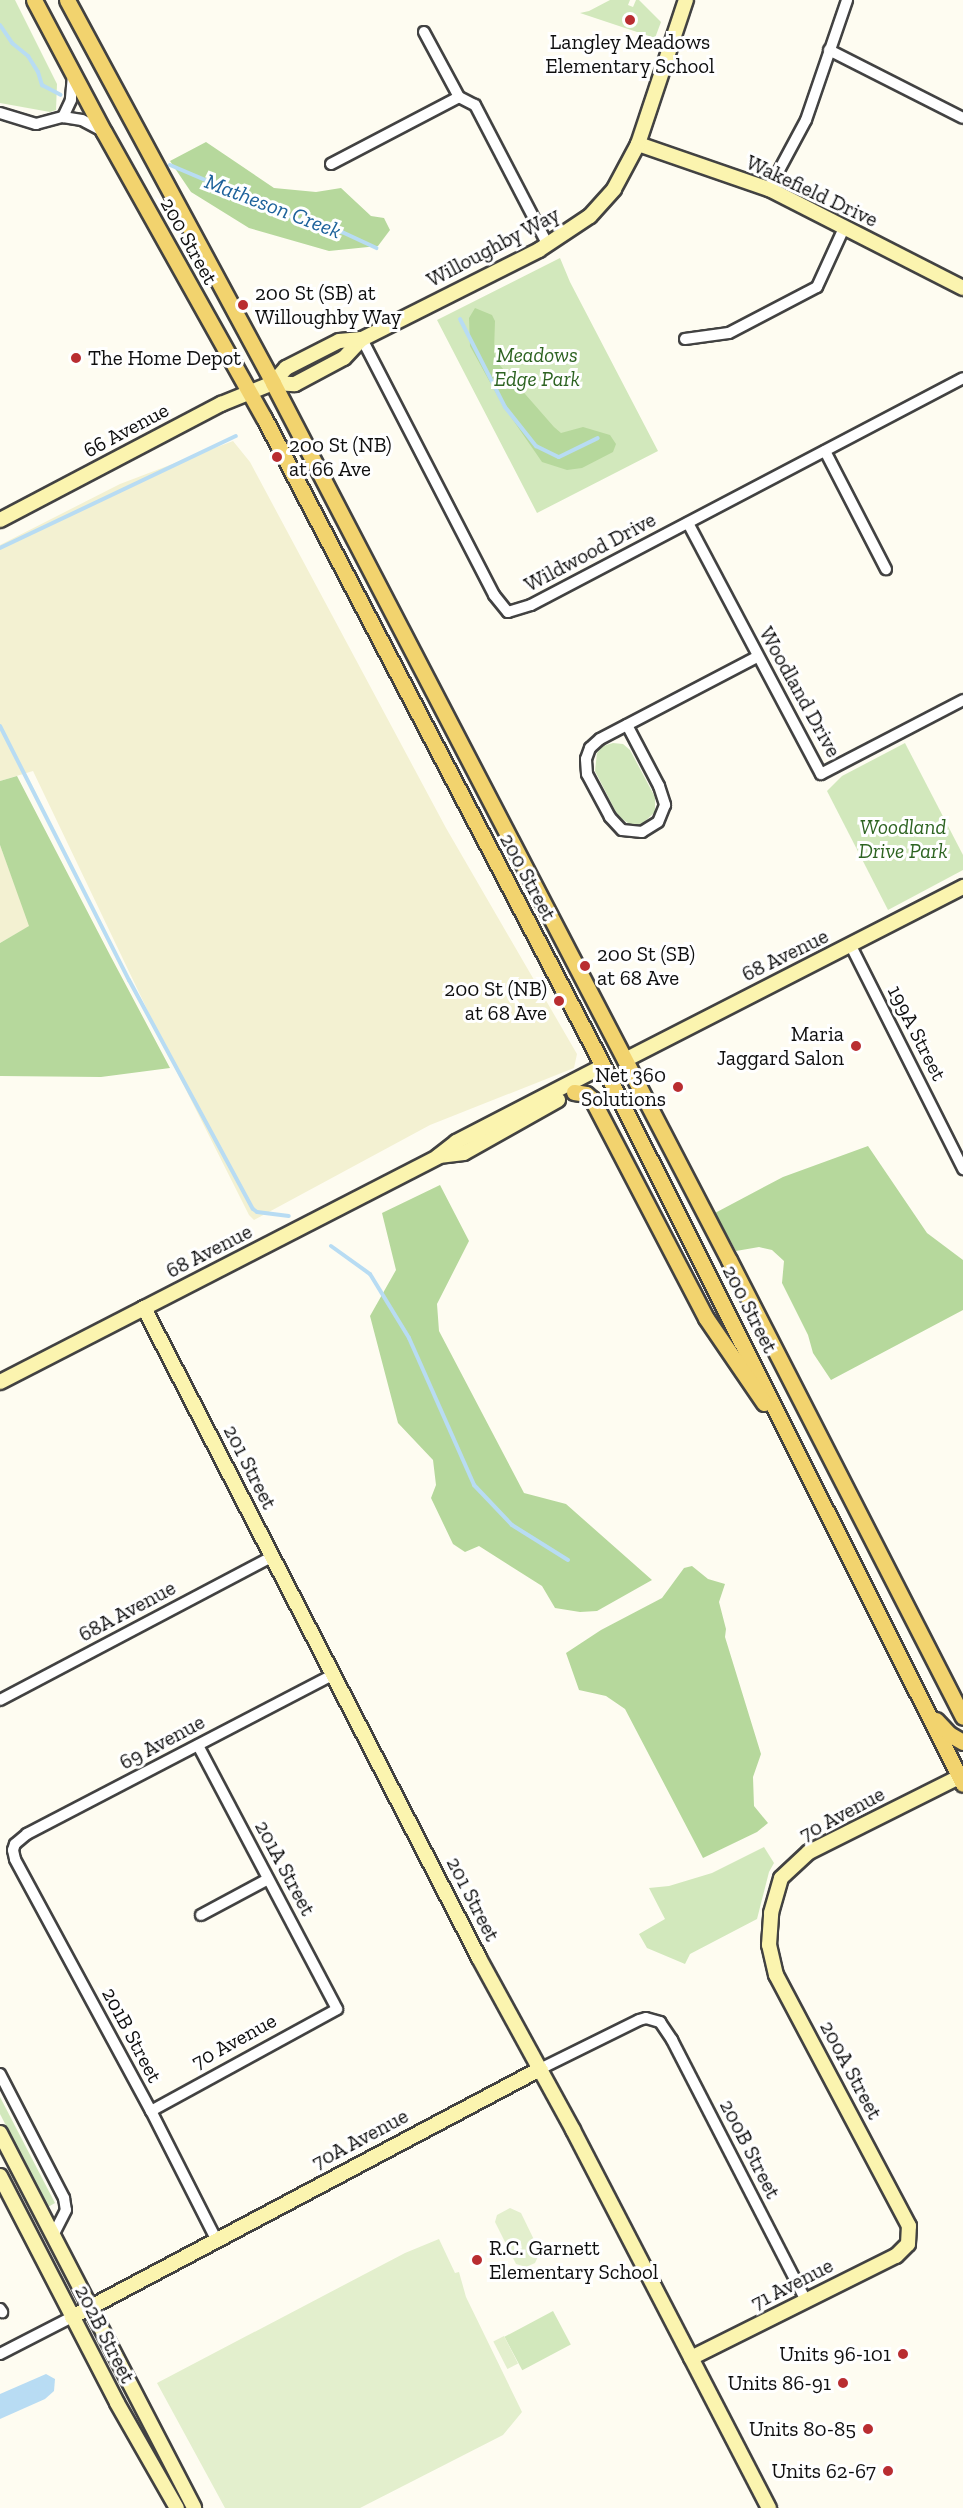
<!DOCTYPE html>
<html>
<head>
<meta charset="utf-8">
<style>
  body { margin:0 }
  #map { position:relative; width:963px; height:2508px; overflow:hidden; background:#fefcf1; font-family:"Zilla Slab",serif }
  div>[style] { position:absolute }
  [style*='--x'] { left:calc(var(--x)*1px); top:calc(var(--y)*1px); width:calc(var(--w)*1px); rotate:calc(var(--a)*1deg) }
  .farmland>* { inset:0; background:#f3f1d2 }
  .green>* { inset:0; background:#d2e8bc; transform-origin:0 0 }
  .forest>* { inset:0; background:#b6d89c }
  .pitch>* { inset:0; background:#e3efcd; transform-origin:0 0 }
  .water>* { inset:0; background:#b8dcf3 }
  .stream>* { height:4px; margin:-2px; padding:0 2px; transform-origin:2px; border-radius:2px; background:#b8dcf3 }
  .roads { filter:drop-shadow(2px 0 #424242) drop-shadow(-2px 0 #424242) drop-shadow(0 2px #424242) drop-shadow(0 -2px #424242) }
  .street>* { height:10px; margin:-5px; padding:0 5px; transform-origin:5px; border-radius:5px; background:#fff }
  .secondary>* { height:14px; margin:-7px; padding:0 7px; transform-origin:7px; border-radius:7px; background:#fbf4af }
  .primary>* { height:15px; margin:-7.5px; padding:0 7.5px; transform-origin:7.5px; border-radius:7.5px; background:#f2d36e }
  .dots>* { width:16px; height:16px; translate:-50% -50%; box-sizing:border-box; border:3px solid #fff; border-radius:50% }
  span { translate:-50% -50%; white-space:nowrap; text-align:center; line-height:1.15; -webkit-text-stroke:6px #fff; paint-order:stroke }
  .poi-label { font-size:21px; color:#0f0f0f }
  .left { translate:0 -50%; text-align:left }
  .right { translate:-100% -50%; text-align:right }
  .street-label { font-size:21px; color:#0f0f0f }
  .park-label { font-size:21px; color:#2e6422; font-style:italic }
  .water-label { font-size:22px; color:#1d629b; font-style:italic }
</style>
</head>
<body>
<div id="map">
  <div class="farmland">
    <i style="clip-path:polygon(233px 441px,250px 462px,446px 828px,577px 1054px,574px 1068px,430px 1125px,254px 1220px,249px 1215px,179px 1076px,33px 771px,0 781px,0 545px,120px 484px)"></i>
    <i style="clip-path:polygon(0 845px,30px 926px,0 943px)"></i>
  </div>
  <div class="green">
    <i style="clip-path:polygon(0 0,15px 0,57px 84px,56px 110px,50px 112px,0 103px)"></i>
    <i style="clip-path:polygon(610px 0,630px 0,628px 5px,633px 7px,636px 0,639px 0,661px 22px,655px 38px,580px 13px,589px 11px)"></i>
    <i style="clip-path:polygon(560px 258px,570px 282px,658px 451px,537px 513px,437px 320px)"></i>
    <i style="clip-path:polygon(613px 743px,623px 744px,630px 750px,655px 797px,655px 812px,642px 824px,632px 826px,618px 816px,595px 771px,597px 753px,603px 746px)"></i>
    <i style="clip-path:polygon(905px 743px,963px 855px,963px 870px,888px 910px,827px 791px,842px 776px)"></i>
    <i style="clip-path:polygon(764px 1847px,774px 1863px,769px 1872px,757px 1919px,690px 1954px,685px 1964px,647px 1948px,639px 1934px,665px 1919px,649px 1888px,669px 1886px,712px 1873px)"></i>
    <i style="clip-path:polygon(0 2097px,55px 2203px,48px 2207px,0 2114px)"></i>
    <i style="left:553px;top:2311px;width:38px;height:55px;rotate:62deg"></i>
  </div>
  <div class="forest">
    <i style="clip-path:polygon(206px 142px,274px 188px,316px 192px,341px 188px,371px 216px,384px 218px,390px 230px,378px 246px,329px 251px,249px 228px,191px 192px,170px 161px)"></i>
    <i style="clip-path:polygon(475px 308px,492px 315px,495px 321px,494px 352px,497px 362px,554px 427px,561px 433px,583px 427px,610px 435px,616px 444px,613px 452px,582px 468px,567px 470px,542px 462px,502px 404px,470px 346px,469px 318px)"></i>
    <i style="clip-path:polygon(17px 776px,111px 957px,170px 1068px,101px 1077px,0 1076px,0 943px,29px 926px,0 845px,0 781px)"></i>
    <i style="clip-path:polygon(868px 1146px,927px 1233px,963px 1260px,963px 1310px,831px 1380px,813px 1353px,808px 1335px,782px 1283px,784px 1261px,772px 1250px,759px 1247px,736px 1251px,715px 1213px,783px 1177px)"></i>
    <i style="clip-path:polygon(440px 1185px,469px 1241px,437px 1304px,439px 1331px,524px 1493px,566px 1504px,652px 1580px,597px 1611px,580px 1612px,555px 1608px,542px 1586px,479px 1546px,465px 1552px,453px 1544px,431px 1498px,436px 1485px,433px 1460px,398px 1423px,370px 1316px,396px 1270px,382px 1213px)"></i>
    <i style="clip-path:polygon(692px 1566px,708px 1579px,725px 1584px,719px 1602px,726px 1629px,725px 1637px,761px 1754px,753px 1777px,754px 1806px,768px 1823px,757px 1832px,703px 1858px,625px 1709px,606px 1696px,579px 1690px,566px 1653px,601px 1630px,662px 1598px,684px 1568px)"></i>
  </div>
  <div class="pitch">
    <i style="clip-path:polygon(510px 2208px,521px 2213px,540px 2252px,535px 2263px,526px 2267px,516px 2264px,495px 2222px,497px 2215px)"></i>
    <i style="clip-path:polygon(439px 2239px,455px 2273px,459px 2272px,466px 2297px,522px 2412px,503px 2435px,360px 2508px,225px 2508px,157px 2383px,405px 2253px)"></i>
    <i style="left:504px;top:2336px;width:31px;height:12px;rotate:63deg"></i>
  </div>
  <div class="water">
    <i style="clip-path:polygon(46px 2374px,55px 2379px,54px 2391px,45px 2399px,0 2419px,0 2394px)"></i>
  </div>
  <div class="stream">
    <i style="--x:0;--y:25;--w:22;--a:56"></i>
    <i style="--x:12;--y:43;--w:21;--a:39"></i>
    <i style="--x:28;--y:56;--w:19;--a:58"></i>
    <i style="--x:38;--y:72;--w:14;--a:73"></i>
    <i style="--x:42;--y:85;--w:21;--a:28"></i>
    <i style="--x:170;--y:165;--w:155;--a:23.1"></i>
    <i style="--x:313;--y:226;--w:30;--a:12"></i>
    <i style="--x:342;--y:232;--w:38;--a:25"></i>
    <i style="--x:460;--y:319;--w:99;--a:62.9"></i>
    <i style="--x:505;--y:407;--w:50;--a:51.5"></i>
    <i style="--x:536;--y:446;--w:25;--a:26"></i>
    <i style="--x:559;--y:457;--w:43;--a:-26"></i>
    <i style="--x:0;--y:548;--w:261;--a:-25.4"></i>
    <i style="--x:0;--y:726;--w:285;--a:63.1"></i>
    <i style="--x:129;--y:980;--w:260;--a:61.6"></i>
    <i style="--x:253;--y:1209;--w:5;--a:37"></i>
    <i style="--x:257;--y:1212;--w:32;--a:7"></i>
    <i style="--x:331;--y:1246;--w:48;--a:35.7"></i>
    <i style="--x:370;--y:1274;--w:75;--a:58.6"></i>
    <i style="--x:409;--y:1338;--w:161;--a:66.1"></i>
    <i style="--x:474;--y:1485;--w:55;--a:46.5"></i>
    <i style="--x:512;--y:1525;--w:66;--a:32"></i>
  </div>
  <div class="roads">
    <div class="street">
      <i style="--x:424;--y:32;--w:74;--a:61.7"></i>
      <i style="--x:829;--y:50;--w:150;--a:26.9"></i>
      <i style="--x:73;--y:75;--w:25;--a:95"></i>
      <i style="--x:71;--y:100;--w:19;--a:115"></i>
      <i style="--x:63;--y:117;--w:19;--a:9"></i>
      <i style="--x:82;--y:120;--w:24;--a:28"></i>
      <i style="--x:0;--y:113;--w:38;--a:17"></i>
      <i style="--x:36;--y:124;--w:28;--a:-15"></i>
      <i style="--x:331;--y:164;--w:144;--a:-27.6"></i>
      <i style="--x:459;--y:97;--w:18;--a:27"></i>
      <i style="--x:475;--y:105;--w:158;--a:62.5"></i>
      <i style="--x:769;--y:189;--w:78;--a:-61.8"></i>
      <i style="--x:806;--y:120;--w:127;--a:-71.1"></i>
      <i style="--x:362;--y:339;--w:288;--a:62.7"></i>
      <i style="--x:494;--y:595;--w:22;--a:51"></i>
      <i style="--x:508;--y:612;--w:24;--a:-17"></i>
      <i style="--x:531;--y:605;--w:488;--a:-27.7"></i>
      <i style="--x:685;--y:339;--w:44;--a:-7.8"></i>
      <i style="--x:729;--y:333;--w:99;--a:-27.6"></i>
      <i style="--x:817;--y:287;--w:65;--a:-65.4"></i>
      <i style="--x:825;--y:451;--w:133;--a:62.7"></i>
      <i style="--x:688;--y:523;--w:284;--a:62.1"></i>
      <i style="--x:821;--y:774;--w:160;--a:-27.5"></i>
      <i style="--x:627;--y:725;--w:69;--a:62.3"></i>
      <i style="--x:659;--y:786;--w:20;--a:72"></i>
      <i style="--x:665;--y:805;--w:18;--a:112"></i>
      <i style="--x:658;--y:822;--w:19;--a:148"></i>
      <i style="--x:642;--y:832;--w:20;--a:-174"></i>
      <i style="--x:622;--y:830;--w:18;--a:-133"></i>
      <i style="--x:610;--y:817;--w:49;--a:-118.1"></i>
      <i style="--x:587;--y:774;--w:15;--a:-94"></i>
      <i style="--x:586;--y:759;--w:12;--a:-70"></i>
      <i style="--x:590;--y:748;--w:13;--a:-42"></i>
      <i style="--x:600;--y:739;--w:177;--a:-27.6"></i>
      <i style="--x:851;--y:946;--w:250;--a:63.3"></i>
      <i style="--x:0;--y:1700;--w:309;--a:-27.8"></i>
      <i style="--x:201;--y:1915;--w:76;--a:-28.2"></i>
      <i style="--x:540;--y:2069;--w:110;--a:-26.3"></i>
      <i style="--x:639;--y:2020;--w:7;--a:-16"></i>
      <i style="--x:646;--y:2018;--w:15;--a:16"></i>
      <i style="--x:660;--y:2022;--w:22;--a:56"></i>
      <i style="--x:672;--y:2040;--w:293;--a:62.8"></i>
      <i style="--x:0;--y:2074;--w:140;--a:62.7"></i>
      <i style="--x:64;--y:2198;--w:12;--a:81"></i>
      <i style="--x:66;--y:2210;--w:28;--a:117"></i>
      <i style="--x:151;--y:2111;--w:212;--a:-28.7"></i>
      <i style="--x:337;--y:2009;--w:298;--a:-117.8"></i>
      <i style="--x:216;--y:2239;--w:144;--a:-116.9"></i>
      <i style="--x:151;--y:2111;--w:286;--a:-118.4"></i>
      <i style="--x:15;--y:1859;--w:9;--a:-103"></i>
      <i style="--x:13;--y:1850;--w:6;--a:-72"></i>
      <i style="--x:15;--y:1844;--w:16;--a:-40"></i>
      <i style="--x:27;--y:1834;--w:346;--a:-27.5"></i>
      <i style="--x:0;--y:2309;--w:4;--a:56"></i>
      <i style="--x:0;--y:2354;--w:81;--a:-27.2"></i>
    </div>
    <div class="secondary">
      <i style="--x:638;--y:144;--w:139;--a:19"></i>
      <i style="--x:769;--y:189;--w:218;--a:27"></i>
      <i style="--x:273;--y:383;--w:22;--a:3"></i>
      <i style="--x:295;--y:384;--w:55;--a:-28"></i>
      <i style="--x:344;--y:358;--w:26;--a:-47"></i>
      <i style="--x:362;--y:339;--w:198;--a:-26.7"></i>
      <i style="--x:539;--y:250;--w:61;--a:-33.7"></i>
      <i style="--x:590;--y:216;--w:36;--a:-48"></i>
      <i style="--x:614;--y:189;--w:51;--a:-61.9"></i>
      <i style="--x:638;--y:144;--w:152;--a:-71.6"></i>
      <i style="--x:0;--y:520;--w:250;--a:-27.7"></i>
      <i style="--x:221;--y:404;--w:56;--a:-22"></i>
      <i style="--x:273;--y:383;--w:20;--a:-49"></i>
      <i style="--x:286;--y:368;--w:59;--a:-27"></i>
      <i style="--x:339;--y:341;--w:23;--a:-5"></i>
      <i style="--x:625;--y:1060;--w:380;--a:-27.1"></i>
      <i style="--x:439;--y:1156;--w:25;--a:-7"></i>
      <i style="--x:464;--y:1153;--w:108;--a:-29.4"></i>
      <i style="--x:144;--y:1308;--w:731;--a:62.73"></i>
      <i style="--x:479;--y:1958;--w:196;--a:61.3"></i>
      <i style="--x:573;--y:2130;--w:426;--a:62.6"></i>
      <i style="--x:0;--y:1382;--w:492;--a:-27.2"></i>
      <i style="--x:437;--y:1157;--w:24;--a:-38"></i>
      <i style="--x:456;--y:1142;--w:165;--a:-27.3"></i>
      <i style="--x:0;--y:2133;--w:422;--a:62.6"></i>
      <i style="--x:0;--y:2176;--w:255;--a:62.7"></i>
      <i style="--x:117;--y:2403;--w:121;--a:60.3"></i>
      <i style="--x:72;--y:2317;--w:530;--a:-27.92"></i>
      <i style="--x:691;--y:2358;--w:229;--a:-26.5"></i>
      <i style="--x:896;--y:2256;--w:17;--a:-45"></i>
      <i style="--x:908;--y:2244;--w:18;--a:-87"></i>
      <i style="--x:909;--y:2226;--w:284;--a:-117.9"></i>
      <i style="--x:776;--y:1975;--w:31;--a:-103"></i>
      <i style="--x:769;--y:1945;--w:32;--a:-86"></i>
      <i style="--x:771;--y:1913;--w:36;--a:-74"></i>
      <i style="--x:781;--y:1878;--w:38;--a:-43"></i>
      <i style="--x:809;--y:1852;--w:168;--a:-26.6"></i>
    </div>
    <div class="primary">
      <i style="--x:34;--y:0;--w:149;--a:62.1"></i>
      <i style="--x:104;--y:132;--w:328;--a:60.8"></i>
      <i style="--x:264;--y:418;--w:731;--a:62.38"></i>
      <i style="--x:603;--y:1066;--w:803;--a:63.37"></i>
      <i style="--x:67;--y:0;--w:435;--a:61.7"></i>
      <i style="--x:273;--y:383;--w:988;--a:62.53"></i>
      <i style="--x:729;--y:1260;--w:513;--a:62.89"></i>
      <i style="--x:574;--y:1092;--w:12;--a:9"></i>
      <i style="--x:586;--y:1094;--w:8;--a:40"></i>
      <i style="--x:592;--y:1099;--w:247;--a:62.5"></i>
      <i style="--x:706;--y:1318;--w:103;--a:55.7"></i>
      <i style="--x:936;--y:1720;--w:19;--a:47"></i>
      <i style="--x:949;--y:1734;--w:16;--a:30"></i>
    </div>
  </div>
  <div class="dots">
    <i style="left:630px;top:20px;background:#b92d31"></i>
    <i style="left:243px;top:305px;background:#b92d31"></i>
    <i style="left:76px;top:358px;background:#b92d31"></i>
    <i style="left:277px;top:457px;background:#b92d31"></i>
    <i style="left:585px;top:966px;background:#b92d31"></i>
    <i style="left:559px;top:1001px;background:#b92d31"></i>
    <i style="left:856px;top:1046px;background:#b92d31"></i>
    <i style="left:678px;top:1087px;background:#b92d31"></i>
    <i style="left:477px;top:2260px;background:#b92d31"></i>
    <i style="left:903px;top:2354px;background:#b92d31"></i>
    <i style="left:843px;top:2383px;background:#b92d31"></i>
    <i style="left:868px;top:2429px;background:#b92d31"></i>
    <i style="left:888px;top:2471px;background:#b92d31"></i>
  </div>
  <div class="poi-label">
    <span style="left:630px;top:54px">Langley Meadows<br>Elementary School</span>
    <span class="left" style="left:255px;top:305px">200 St (SB) at<br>Willoughby Way</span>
    <span class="left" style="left:88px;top:358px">The Home Depot</span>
    <span class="left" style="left:289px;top:457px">200 St (NB)<br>at 66 Ave</span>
    <span class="left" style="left:597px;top:966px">200 St (SB)<br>at 68 Ave</span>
    <span class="right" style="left:547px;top:1001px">200 St (NB)<br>at 68 Ave</span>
    <span class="right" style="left:844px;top:1046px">Maria<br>Jaggard Salon</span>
    <span class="right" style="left:666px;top:1087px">Net 360<br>Solutions</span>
    <span class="left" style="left:489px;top:2260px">R.C. Garnett<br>Elementary School</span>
    <span class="right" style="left:891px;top:2354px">Units 96-101</span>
    <span class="right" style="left:831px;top:2383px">Units 86-91</span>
    <span class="right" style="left:856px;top:2429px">Units 80-85</span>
    <span class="right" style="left:876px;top:2471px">Units 62-67</span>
  </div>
  <div class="street-label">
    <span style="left:812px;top:191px;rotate:25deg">Wakefield Drive</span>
    <span style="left:189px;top:241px;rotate:61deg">200 Street</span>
    <span style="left:493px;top:247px;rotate:-28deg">Willoughby Way</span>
    <span style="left:126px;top:430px;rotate:-28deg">66 Avenue</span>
    <span style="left:590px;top:552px;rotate:-28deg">Wildwood Drive</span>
    <span style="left:800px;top:692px;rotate:61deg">Woodland Drive</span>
    <span style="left:528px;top:877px;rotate:62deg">200 Street</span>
    <span style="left:785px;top:955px;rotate:-26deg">68 Avenue</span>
    <span style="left:917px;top:1033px;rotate:63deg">199A Street</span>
    <span style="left:209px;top:1251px;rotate:-27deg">68 Avenue</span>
    <span style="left:750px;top:1309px;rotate:63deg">200 Street</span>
    <span style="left:250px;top:1467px;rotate:63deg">201 Street</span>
    <span style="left:127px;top:1611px;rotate:-28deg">68A Avenue</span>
    <span style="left:162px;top:1742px;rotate:-28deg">69 Avenue</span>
    <span style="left:842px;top:1814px;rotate:-28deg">70 Avenue</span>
    <span style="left:285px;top:1868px;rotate:62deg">201A Street</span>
    <span style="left:473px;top:1899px;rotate:63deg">201 Street</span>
    <span style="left:132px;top:2035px;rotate:62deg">201B Street</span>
    <span style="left:234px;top:2041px;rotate:-29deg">70 Avenue</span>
    <span style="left:851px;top:2070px;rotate:62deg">200A Street</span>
    <span style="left:360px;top:2139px;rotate:-28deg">70A Avenue</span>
    <span style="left:750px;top:2149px;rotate:63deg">200B Street</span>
    <span style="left:792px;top:2284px;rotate:-27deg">71 Avenue</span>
    <span style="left:105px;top:2334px;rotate:63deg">202B Street</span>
  </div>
  <div class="park-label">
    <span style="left:537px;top:367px">Meadows<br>Edge Park</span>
    <span style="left:903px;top:839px">Woodland<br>Drive Park</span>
  </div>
  <div class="water-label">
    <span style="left:273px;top:206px;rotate:21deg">Matheson Creek</span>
  </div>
</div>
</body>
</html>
